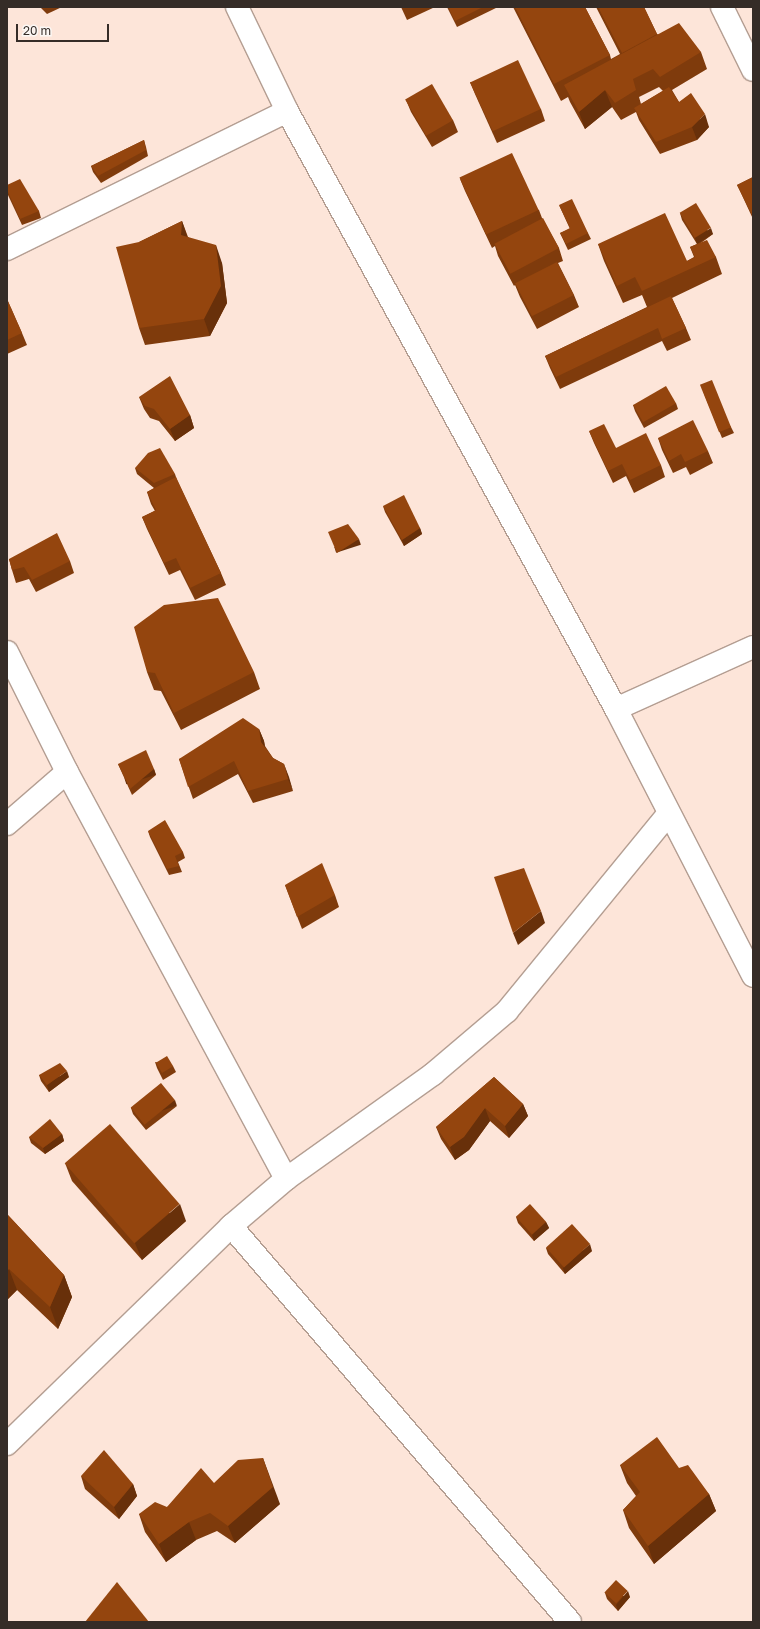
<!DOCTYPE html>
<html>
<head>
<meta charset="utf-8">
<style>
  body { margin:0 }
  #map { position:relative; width:760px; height:1629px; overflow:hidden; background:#fde5d9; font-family:"Golos Text",sans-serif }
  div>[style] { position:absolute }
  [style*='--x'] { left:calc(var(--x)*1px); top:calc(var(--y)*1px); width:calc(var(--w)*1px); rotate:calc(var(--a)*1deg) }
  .roads { filter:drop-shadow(1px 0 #b49e92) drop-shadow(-1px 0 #b49e92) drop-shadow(0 1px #b49e92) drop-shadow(0 -1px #b49e92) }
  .street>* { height:22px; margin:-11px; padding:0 11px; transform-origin:11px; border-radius:11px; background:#fff }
  .wall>* { inset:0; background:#7f3b0c }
  .shaded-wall>* { inset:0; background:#68300a; transform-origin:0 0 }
  .building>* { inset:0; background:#94450e; transform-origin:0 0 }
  span { translate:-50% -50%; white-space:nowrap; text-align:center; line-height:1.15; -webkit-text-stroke:4px #fbf7f4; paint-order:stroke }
  .frame { position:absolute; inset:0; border:8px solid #352c27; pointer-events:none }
  .scale { position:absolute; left:16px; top:24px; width:93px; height:18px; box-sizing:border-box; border:2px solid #352c27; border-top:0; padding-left:5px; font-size:12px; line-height:14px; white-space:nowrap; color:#352c27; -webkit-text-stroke:3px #fbf7f4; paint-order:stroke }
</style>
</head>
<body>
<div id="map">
  <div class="roads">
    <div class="street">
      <i style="--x:237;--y:7;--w:115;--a:64.3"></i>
      <i style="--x:287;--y:111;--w:683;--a:61.18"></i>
      <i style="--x:722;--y:7;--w:70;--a:63.8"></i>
      <i style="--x:7;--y:249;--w:312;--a:-26.2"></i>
      <i style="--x:753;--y:647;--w:150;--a:155.7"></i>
      <i style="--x:616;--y:709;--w:300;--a:62.8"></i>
      <i style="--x:7;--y:652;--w:134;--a:63.4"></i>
      <i style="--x:67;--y:772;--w:462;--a:61.7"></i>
      <i style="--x:7;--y:824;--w:79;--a:-40.9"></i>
      <i style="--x:231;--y:1226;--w:521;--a:49.43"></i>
      <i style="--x:7;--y:1444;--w:313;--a:-44.2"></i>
      <i style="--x:231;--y:1226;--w:72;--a:-40.5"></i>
      <i style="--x:286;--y:1179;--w:181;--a:-35.5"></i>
      <i style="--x:433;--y:1074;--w:97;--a:-40.4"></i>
      <i style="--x:507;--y:1011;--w:254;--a:-50.7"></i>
    </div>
  </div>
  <div class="wall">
    <i style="clip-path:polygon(40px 7px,62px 7px,47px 14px)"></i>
    <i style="clip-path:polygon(401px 7px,435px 7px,407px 20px)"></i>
    <i style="clip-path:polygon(447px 7px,498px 7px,457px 27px)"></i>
    <i style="clip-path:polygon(evenodd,513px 7px,585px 7px,610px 55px,611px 59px,620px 54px,596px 7px,644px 7px,657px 34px,701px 52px,707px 69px,672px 90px,679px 102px,709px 127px,697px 140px,660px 154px,639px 120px,636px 112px,621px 120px,612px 107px,585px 129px,570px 102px,568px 97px,561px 101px,513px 7px,659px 87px,663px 91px,641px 104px,639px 97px,659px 87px)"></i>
    <i style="clip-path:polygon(470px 82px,541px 109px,545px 121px,497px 143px,475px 94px)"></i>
    <i style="clip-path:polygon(406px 100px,453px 120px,458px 132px,432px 147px,411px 112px)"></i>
    <i style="clip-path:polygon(144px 140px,146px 147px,148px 156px,101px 183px,93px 172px,91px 166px)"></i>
    <i style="clip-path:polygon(753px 177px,753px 219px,740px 191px,737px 185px)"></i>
    <i style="clip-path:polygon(460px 179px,539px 210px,542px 218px,559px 248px,563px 261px,558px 263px,574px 295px,579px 307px,537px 329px,520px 297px,515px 285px,514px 286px,498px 256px,495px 246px,492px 248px,465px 191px)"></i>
    <i style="clip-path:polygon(7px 185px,39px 211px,41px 218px,22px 225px,7px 193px)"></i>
    <i style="clip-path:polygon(559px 205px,588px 233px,591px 239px,568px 250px,560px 233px,570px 229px)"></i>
    <i style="clip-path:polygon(680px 213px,713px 234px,701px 243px,716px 257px,722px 274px,672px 298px,686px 328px,691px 340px,667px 351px,662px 341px,560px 389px,550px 368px,545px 356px,647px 307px,642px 295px,623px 303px,604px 261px,598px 244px,687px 261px,694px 257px,690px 247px,697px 244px,682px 220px)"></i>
    <i style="clip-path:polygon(182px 221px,188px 237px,222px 263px,227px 303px,210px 336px,145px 345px,139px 328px,139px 242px)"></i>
    <i style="clip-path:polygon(7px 299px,22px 333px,27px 345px,7px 354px)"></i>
    <i style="clip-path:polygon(703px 391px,731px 427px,734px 433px,722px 438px)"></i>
    <i style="clip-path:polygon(139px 397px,190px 415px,194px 428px,175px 441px,159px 421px,150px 418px,144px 409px)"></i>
    <i style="clip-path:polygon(676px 403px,678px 409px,644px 428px,635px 411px,633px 405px)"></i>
    <i style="clip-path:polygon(589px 431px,616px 448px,661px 465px,665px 477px,634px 493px,626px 476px,613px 483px,594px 443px)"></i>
    <i style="clip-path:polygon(658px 438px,708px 451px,713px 463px,690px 475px,686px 467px,673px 473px,662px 450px)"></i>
    <i style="clip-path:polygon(135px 468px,175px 474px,177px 480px,221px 573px,226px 585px,195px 600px,180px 570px,169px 575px,147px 529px,142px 517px,155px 511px,151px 504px,147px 492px,154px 488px,137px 474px)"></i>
    <i style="clip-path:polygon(383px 506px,420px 528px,422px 534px,404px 546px,385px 512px)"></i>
    <i style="clip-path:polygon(9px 559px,70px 561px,74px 573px,36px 592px,29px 579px,16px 583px,12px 570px)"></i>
    <i style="clip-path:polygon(147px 672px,254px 672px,260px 689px,181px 730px,161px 691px,154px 690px)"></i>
    <i style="clip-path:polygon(259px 729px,264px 741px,265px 746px,273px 758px,284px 764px,293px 791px,253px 803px,238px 774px,193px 799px,179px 759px)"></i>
    <i style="clip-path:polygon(118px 764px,154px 769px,156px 775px,132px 795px)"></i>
    <i style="clip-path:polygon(148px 831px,183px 852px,185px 858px,178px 862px,182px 872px,169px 875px,150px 837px)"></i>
    <i style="clip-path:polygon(285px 885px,335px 895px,339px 907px,302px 929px)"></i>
    <i style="clip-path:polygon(155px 1062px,173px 1066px,176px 1072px,163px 1080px,157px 1068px)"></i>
    <i style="clip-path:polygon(39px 1075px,69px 1077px,49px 1092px,41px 1081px)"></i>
    <i style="clip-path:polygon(494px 1077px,523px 1104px,528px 1116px,509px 1138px,490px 1121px,469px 1150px,455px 1160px,441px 1139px,436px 1127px)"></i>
    <i style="clip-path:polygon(177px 1106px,146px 1130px,133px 1114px,131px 1108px)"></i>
    <i style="clip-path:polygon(62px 1134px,64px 1141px,45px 1154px,31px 1143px,29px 1137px)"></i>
    <i style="clip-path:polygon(65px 1163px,186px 1221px,142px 1260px,72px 1181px)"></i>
    <i style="clip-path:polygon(7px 1214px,64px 1275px,72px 1297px,58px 1329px,17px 1290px,7px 1300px)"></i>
    <i style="clip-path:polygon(516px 1217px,546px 1222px,549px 1228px,534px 1241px,518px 1223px)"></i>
    <i style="clip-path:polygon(546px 1248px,592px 1251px,565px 1274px,548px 1254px)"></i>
    <i style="clip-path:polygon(620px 1465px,679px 1468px,709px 1494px,716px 1511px,654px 1564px,629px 1528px,623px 1510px,636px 1496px,627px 1483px)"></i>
    <i style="clip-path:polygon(81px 1476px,133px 1484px,137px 1496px,119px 1519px,85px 1489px)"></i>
    <i style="clip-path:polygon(214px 1483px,280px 1504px,235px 1543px,217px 1531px,196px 1540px,166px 1562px,145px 1532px,139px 1514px,167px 1507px)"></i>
    <i style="clip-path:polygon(605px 1593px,630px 1597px,618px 1611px,607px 1599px)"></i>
  </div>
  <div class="shaded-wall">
    <i style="clip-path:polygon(605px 90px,612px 107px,585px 129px,579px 112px)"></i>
    <i style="clip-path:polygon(705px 114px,709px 127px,697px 140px,692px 127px)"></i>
    <i style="clip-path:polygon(182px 221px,188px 239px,181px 235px)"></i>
    <i style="clip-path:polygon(711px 228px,713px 234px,697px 244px,695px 238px)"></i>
    <i style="clip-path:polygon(216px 245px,222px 263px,227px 303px,210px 336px,204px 319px)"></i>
    <i style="clip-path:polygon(190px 415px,194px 428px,175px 441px,170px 429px)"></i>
    <i style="clip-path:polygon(420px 528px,422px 534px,404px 546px,402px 540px)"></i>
    <i style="left:359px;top:539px;width:6px;height:26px;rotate:72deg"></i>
    <i style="clip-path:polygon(259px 729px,264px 741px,266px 754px,261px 742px)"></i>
    <i style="clip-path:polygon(284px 764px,289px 777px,293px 791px,288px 779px)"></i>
    <i style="left:154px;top:769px;width:6px;height:31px;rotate:72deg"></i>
    <i style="clip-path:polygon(541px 911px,545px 923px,518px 945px,513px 933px)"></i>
    <i style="clip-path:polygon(67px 1071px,69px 1077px,49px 1092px,47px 1085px)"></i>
    <i style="left:175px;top:1100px;width:6px;height:39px;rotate:72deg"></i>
    <i style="clip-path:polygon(523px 1104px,528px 1116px,509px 1138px,505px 1126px)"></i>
    <i style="clip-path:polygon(485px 1108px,490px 1121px,469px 1150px,455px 1160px,450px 1147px)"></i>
    <i style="clip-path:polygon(62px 1134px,64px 1141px,45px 1154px,43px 1148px)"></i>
    <i style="clip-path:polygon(180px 1204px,186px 1221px,142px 1260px,135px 1243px)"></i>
    <i style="clip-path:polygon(546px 1222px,549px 1228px,534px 1241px,532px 1235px)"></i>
    <i style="clip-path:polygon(590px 1244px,592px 1251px,565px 1274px,563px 1268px)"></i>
    <i style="clip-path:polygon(9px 1269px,17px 1290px,7px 1300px,7px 1271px)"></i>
    <i style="clip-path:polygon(64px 1275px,72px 1297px,58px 1329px,50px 1307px)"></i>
    <i style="clip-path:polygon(263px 1458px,280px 1504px,235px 1543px,228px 1526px)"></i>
    <i style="clip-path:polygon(133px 1484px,137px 1496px,119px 1519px,114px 1507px)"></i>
    <i style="clip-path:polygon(709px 1494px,716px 1511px,654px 1564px,648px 1546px)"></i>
    <i style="clip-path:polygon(189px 1522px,196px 1540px,166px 1562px,159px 1544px)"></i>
    <i style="clip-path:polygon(628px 1591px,630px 1597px,618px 1611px,616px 1605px)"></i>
  </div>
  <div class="building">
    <i style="clip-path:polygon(448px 7px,483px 7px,455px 21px)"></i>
    <i style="clip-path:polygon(515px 7px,585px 7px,610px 55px,554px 84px)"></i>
    <i style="clip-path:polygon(598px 7px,644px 7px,657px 34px,622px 53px)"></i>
    <i style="clip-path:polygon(679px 23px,701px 52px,660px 77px,653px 69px,633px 79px,636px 90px,615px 103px,605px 90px,579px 112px,564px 85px)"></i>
    <i style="left:518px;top:60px;width:54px;height:53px;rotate:65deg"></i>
    <i style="left:432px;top:84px;width:42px;height:31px;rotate:60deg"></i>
    <i style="clip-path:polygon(669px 87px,679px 102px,691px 93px,705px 114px,692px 127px,656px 142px,634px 108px)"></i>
    <i style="clip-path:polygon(144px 140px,146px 150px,98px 176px,91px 166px)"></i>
    <i style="left:512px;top:153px;width:63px;height:58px;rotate:65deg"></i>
    <i style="clip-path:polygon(753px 177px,753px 215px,752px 215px,737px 185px)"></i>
    <i style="clip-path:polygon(20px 179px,39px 211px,20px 219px,7px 190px,7px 185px)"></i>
    <i style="clip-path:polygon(572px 199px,588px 233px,566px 244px,560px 233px,570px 228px,559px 205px)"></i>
    <i style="left:696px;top:203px;width:29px;height:19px;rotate:59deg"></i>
    <i style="clip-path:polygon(665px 213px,687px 261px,695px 257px,690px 247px,707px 240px,716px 257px,642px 291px,635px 277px,617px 286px,598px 244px)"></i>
    <i style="left:543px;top:218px;width:34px;height:55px;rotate:62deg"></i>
    <i style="clip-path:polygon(182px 221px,181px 235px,216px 245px,221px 286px,204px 319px,139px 328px,116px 247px,139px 242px)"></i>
    <i style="left:557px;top:262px;width:37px;height:47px;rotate:63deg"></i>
    <i style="clip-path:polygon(671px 296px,686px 328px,662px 339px,658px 328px,556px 377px,545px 356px)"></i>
    <i style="clip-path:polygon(7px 299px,22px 333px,7px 340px)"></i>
    <i style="clip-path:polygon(170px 376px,190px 415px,170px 429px,154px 409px,145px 406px,139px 397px)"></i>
    <i style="left:712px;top:380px;width:51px;height:13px;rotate:68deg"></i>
    <i style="left:666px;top:386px;width:20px;height:38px;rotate:60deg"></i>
    <i style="clip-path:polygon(693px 420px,708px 451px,685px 462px,681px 454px,669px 461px,658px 438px)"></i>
    <i style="clip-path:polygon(604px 424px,616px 448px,646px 433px,661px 465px,630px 480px,622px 464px,608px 471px,589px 431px)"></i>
    <i style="clip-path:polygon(160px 448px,175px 474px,154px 483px,135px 468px,148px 453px)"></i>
    <i style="clip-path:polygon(176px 477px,221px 573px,190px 588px,176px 558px,164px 563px,142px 517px,156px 510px,147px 492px)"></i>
    <i style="clip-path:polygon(404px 495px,420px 528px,402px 540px,383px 506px)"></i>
    <i style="clip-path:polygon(348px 524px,359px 539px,337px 553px,328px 532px)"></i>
    <i style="clip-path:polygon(57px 533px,70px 561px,32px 580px,24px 567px,12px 570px,9px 559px)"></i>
    <i style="clip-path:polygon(218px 598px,254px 672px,174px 713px,155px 673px,147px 672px,134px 627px,164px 605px)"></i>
    <i style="clip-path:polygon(243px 718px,259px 729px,261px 742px,273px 758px,284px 764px,288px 779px,248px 791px,234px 761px,188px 787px,179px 759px)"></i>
    <i style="clip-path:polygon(146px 750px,154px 769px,130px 789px,118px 764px)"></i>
    <i style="clip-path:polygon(165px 820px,183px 852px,175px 856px,179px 866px,167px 869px,148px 831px)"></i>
    <i style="clip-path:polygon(322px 863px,335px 895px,297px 917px,285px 885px)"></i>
    <i style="clip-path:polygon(524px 868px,541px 911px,513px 933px,494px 877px)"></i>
    <i style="left:167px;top:1056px;width:12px;height:13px;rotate:59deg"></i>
    <i style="clip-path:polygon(60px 1063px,67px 1071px,47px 1085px,39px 1075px)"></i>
    <i style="clip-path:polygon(494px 1077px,523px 1104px,505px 1126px,485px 1108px,464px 1137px,450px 1147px,436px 1127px)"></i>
    <i style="left:161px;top:1083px;width:22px;height:39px;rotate:51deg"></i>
    <i style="clip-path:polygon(50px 1119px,62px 1134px,43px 1148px,29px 1137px)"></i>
    <i style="left:110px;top:1124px;width:106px;height:60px;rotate:49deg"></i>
    <i style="left:530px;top:1204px;width:24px;height:19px;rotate:48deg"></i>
    <i style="clip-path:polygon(7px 1214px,64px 1275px,50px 1307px,9px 1269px,7px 1271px)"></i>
    <i style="left:572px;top:1224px;width:27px;height:35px;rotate:48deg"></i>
    <i style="clip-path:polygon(657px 1437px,679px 1468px,688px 1465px,709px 1494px,648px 1546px,623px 1510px,640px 1492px,620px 1465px)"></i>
    <i style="clip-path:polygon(104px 1450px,133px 1484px,114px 1507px,81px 1476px)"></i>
    <i style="clip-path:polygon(263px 1458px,273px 1487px,228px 1526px,210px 1513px,189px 1522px,159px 1544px,139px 1514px,155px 1502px,167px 1507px,201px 1468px,214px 1483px,238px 1460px)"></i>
    <i style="left:616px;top:1580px;width:16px;height:17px;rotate:43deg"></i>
    <i style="clip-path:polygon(117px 1582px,149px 1622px,85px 1622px)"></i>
  </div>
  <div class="frame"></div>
  <div class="scale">20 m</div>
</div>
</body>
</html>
